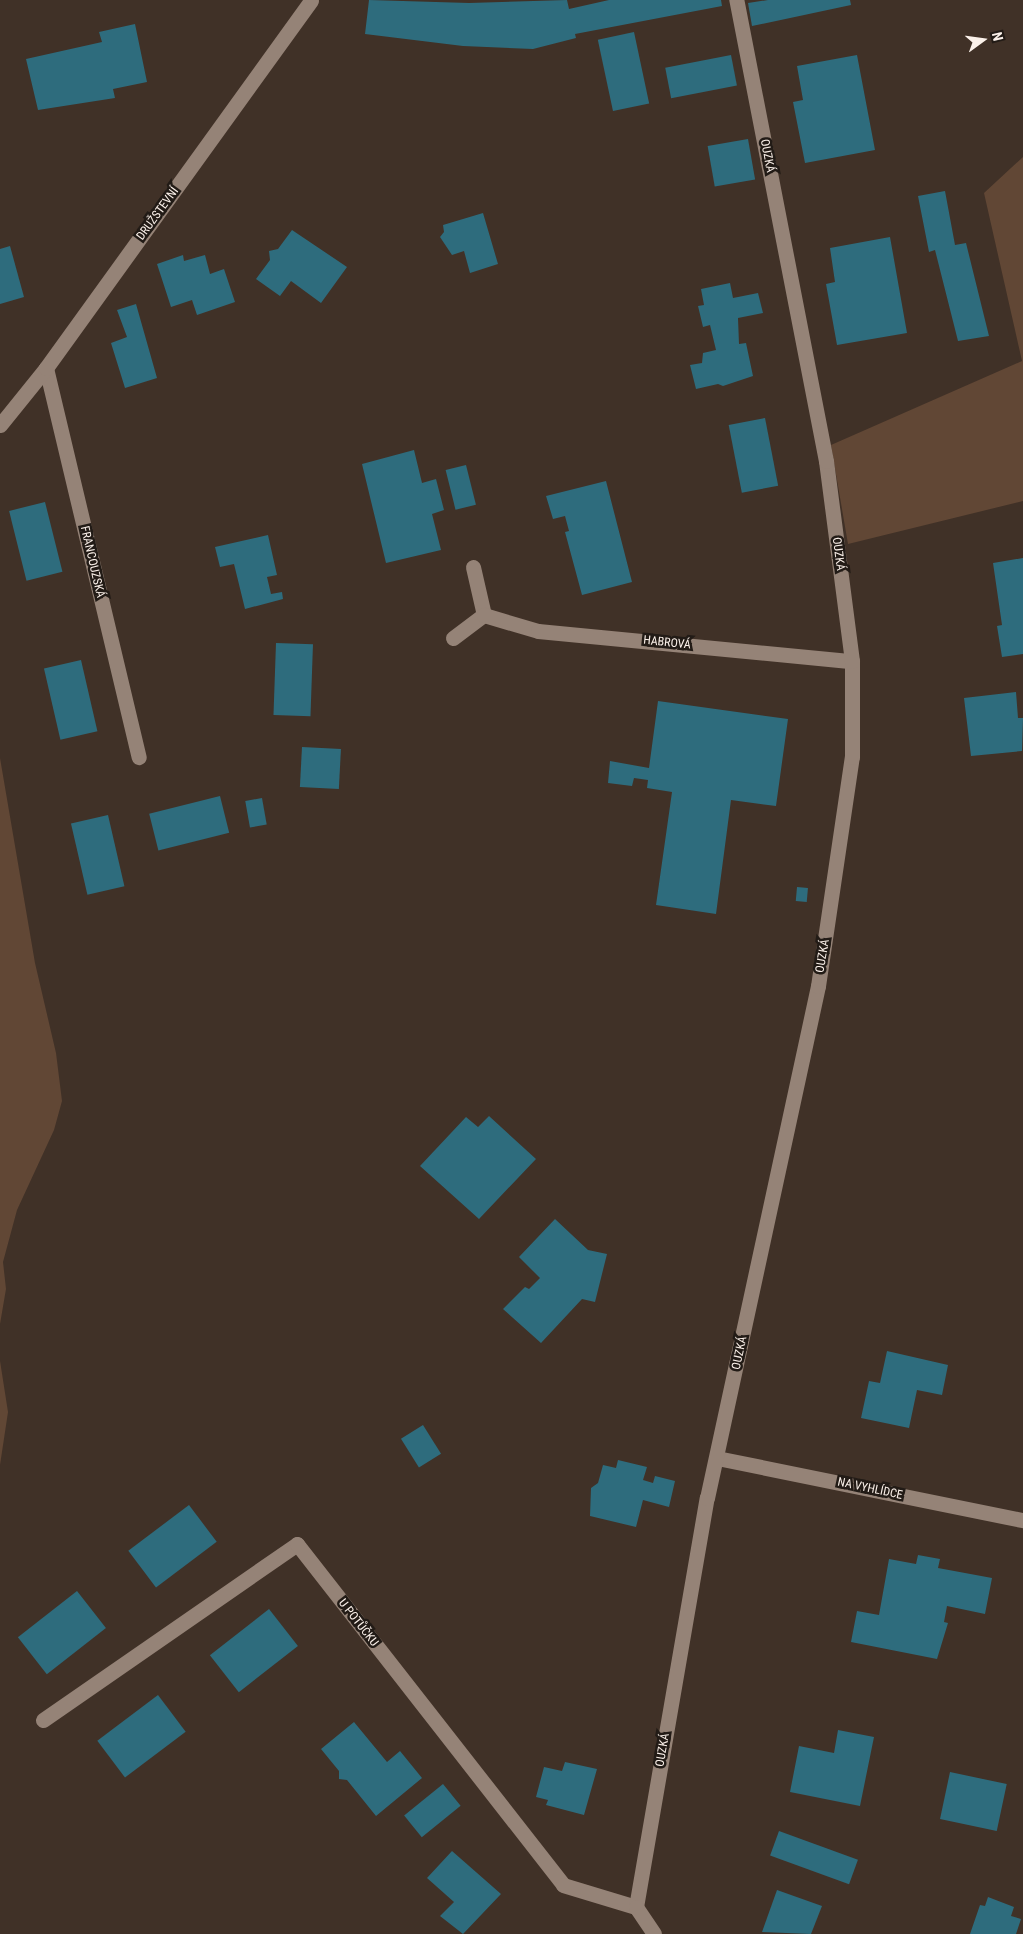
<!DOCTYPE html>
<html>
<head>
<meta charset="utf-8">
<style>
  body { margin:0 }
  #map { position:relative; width:1023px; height:1934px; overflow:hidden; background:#403127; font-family:"Roboto Condensed",sans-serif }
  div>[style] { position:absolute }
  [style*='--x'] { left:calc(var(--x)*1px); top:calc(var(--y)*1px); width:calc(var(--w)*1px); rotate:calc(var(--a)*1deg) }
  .green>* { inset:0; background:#614735 }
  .building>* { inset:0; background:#2e6c7d; transform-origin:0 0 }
  .street>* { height:15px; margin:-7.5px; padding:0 7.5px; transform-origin:7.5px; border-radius:7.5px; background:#958377 }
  span { translate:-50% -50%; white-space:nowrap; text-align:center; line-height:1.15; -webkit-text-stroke:5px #221b16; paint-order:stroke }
  .street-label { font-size:12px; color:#fbf1ea }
  .north { position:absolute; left:958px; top:15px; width:50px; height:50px; -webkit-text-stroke:4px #221b16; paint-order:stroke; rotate:76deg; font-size:14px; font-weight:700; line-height:20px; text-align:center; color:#fbf1ea }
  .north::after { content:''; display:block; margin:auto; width:18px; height:22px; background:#fbf1ea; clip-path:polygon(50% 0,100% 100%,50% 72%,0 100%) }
</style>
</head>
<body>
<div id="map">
  <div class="green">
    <i style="clip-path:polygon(1023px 157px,1023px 501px,848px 544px,831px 445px,1022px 361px,984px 193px)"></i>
    <i style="clip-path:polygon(0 758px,35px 963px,56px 1053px,62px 1101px,54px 1130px,17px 1210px,3px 1262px,6px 1289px,0 1324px)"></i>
    <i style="clip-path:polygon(0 1361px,8px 1412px,0 1465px)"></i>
  </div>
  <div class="building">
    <i style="clip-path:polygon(369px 0,469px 3px,567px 0,569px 9px,609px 0,721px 0,722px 6px,575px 34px,576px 38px,533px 49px,463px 46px,365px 34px)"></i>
    <i style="clip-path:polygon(768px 0,850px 0,851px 5px,752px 26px,748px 3px)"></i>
    <i style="clip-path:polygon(135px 24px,147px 82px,113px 89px,115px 98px,38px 110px,26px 59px,102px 42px,99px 32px)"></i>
    <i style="left:634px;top:32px;width:73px;height:37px;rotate:78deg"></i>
    <i style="left:731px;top:55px;width:31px;height:67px;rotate:79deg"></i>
    <i style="clip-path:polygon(857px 55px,875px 150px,805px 163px,793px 102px,803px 100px,797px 66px)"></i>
    <i style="left:748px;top:139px;width:41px;height:41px;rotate:80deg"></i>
    <i style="clip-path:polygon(945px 191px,955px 245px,966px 243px,989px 336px,958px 341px,935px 250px,929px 252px,918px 196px)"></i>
    <i style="clip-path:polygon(483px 213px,498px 264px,470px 273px,464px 251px,452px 255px,440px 237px,444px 232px,443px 225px)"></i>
    <i style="clip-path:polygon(292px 230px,347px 267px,321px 303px,291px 281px,280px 296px,256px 279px,270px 260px,269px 251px,278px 249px)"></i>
    <i style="clip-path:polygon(890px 237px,907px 333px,837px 345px,826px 284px,835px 282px,830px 248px)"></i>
    <i style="clip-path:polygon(10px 246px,24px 297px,0 304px,0 249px)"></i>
    <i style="clip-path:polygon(183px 255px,184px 261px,205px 255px,210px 274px,224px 269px,235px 302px,197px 315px,192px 300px,171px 307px,157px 264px)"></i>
    <i style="clip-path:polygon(730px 283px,733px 298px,758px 293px,763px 313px,738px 318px,739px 344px,746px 343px,753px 376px,723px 386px,718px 384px,696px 389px,690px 365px,702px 363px,703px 353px,716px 350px,710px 325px,703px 327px,698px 306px,704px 305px,701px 289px)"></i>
    <i style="clip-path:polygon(136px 304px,157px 378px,125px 388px,111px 343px,127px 337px,117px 310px)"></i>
    <i style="left:765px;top:418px;width:69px;height:37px;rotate:79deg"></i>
    <i style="clip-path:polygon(414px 450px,422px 483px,436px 479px,444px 510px,432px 514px,441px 550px,386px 563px,362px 464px)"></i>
    <i style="left:466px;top:465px;width:41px;height:21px;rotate:76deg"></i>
    <i style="clip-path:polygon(606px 481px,632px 582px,582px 595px,565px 532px,569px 531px,565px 516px,553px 519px,546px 496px)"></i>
    <i style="left:45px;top:502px;width:72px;height:37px;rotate:76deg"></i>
    <i style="clip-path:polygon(268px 535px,277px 575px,267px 577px,271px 594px,282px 592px,283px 599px,245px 609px,234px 564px,220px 567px,215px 547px)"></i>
    <i style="clip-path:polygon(1023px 558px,1023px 654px,1002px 657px,997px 626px,1002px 625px,993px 563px)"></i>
    <i style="left:276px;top:643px;width:37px;height:72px;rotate:2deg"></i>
    <i style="left:81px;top:660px;width:73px;height:38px;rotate:77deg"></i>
    <i style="clip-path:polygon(1016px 692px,1018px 718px,1023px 718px,1022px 751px,971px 756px,964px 698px)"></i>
    <i style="clip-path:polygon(658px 701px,788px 719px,776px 806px,731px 800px,716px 914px,656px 905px,672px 792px,647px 788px,648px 780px,634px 778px,632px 786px,608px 783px,610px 761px,649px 768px)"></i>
    <i style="left:302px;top:747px;width:39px;height:40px;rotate:3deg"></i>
    <i style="left:220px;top:796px;width:38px;height:73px;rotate:76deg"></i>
    <i style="left:262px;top:798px;width:27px;height:17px;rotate:80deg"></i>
    <i style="left:108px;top:815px;width:73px;height:38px;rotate:77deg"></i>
    <i style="left:797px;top:887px;width:11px;height:14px;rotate:5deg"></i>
    <i style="clip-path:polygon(489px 1116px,536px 1159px,479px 1219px,420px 1166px,466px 1117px,478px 1127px)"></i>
    <i style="clip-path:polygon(555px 1219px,588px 1250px,607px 1254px,595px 1302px,582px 1299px,541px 1343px,503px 1309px,525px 1287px,529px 1289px,540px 1278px,519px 1257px)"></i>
    <i style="clip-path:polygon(887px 1351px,948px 1365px,942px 1395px,917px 1390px,909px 1428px,861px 1418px,869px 1381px,880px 1383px)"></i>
    <i style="left:423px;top:1425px;width:34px;height:26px;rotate:58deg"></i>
    <i style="clip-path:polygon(618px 1460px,647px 1467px,643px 1480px,653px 1483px,655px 1476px,675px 1481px,669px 1507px,643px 1500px,636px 1527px,590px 1516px,591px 1488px,598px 1483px,603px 1465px,616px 1468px)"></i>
    <i style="left:189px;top:1505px;width:46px;height:76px;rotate:53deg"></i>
    <i style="clip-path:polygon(918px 1555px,940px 1559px,938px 1568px,992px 1578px,985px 1614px,947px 1606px,944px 1622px,948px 1623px,937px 1659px,851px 1642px,857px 1611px,879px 1615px,889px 1559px,916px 1564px)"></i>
    <i style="left:77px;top:1591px;width:47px;height:75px;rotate:52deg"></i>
    <i style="left:269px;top:1609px;width:47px;height:75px;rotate:52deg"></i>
    <i style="left:158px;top:1695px;width:46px;height:76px;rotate:53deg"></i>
    <i style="clip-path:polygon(354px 1722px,387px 1762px,400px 1751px,422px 1778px,376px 1816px,347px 1780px,339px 1779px,339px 1771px,321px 1749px)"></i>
    <i style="clip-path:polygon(838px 1730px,874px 1737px,860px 1806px,790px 1792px,799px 1746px,834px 1753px)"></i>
    <i style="clip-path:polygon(565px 1762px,597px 1769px,584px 1815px,546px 1805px,548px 1800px,536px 1797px,544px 1767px,562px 1771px)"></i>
    <i style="left:950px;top:1772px;width:58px;height:48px;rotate:12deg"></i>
    <i style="left:443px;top:1784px;width:28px;height:50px;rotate:51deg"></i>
    <i style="left:779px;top:1831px;width:84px;height:26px;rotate:20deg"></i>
    <i style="clip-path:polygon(452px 1851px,501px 1894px,463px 1934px,440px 1916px,454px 1902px,427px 1878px)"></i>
    <i style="clip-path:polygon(777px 1890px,822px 1906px,811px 1934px,762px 1932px)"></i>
    <i style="clip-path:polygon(988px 1897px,1014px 1907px,1011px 1916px,1021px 1919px,1016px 1934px,970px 1934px,980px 1905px,985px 1906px)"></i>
  </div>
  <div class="street">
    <i style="--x:46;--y:368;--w:400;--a:76.6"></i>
    <i style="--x:0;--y:425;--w:73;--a:-51.1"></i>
    <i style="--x:46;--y:368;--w:453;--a:-54.2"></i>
    <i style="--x:473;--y:567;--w:49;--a:77.1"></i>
    <i style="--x:453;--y:638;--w:39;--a:-37"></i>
    <i style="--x:484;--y:615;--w:56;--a:16.5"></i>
    <i style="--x:538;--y:631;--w:315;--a:5.5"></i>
    <i style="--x:717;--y:1458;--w:312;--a:11.5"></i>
    <i style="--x:43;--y:1720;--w:309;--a:-34.7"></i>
    <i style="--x:297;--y:1544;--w:432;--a:52"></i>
    <i style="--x:563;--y:1885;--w:76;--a:16.8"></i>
    <i style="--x:636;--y:1907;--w:415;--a:-80.2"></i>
    <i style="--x:707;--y:1498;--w:524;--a:-77.77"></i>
    <i style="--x:818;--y:986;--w:232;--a:-81.6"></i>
    <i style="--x:852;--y:757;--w:96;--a:-90"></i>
    <i style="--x:852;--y:661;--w:202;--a:-97.4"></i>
    <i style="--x:826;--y:461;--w:470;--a:-101"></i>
    <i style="--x:636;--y:1907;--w:32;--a:56"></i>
  </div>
  <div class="street-label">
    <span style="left:767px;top:156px;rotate:79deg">OUZKÁ</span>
    <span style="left:158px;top:214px;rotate:-54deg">DRUŽSTEVNÍ</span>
    <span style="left:838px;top:554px;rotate:83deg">OUZKÁ</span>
    <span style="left:92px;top:562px;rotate:77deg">FRANCOUZSKÁ</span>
    <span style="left:667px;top:643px;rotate:6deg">HABROVÁ</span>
    <span style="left:823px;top:956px;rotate:-80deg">OUZKÁ</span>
    <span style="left:740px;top:1353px;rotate:-78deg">OUZKÁ</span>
    <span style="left:870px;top:1489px;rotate:12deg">NA VYHLÍDCE</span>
    <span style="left:358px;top:1623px;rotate:52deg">U POTŮČKU</span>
    <span style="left:663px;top:1750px;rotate:-80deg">OUZKÁ</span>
  </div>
  <div class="north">N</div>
</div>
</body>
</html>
